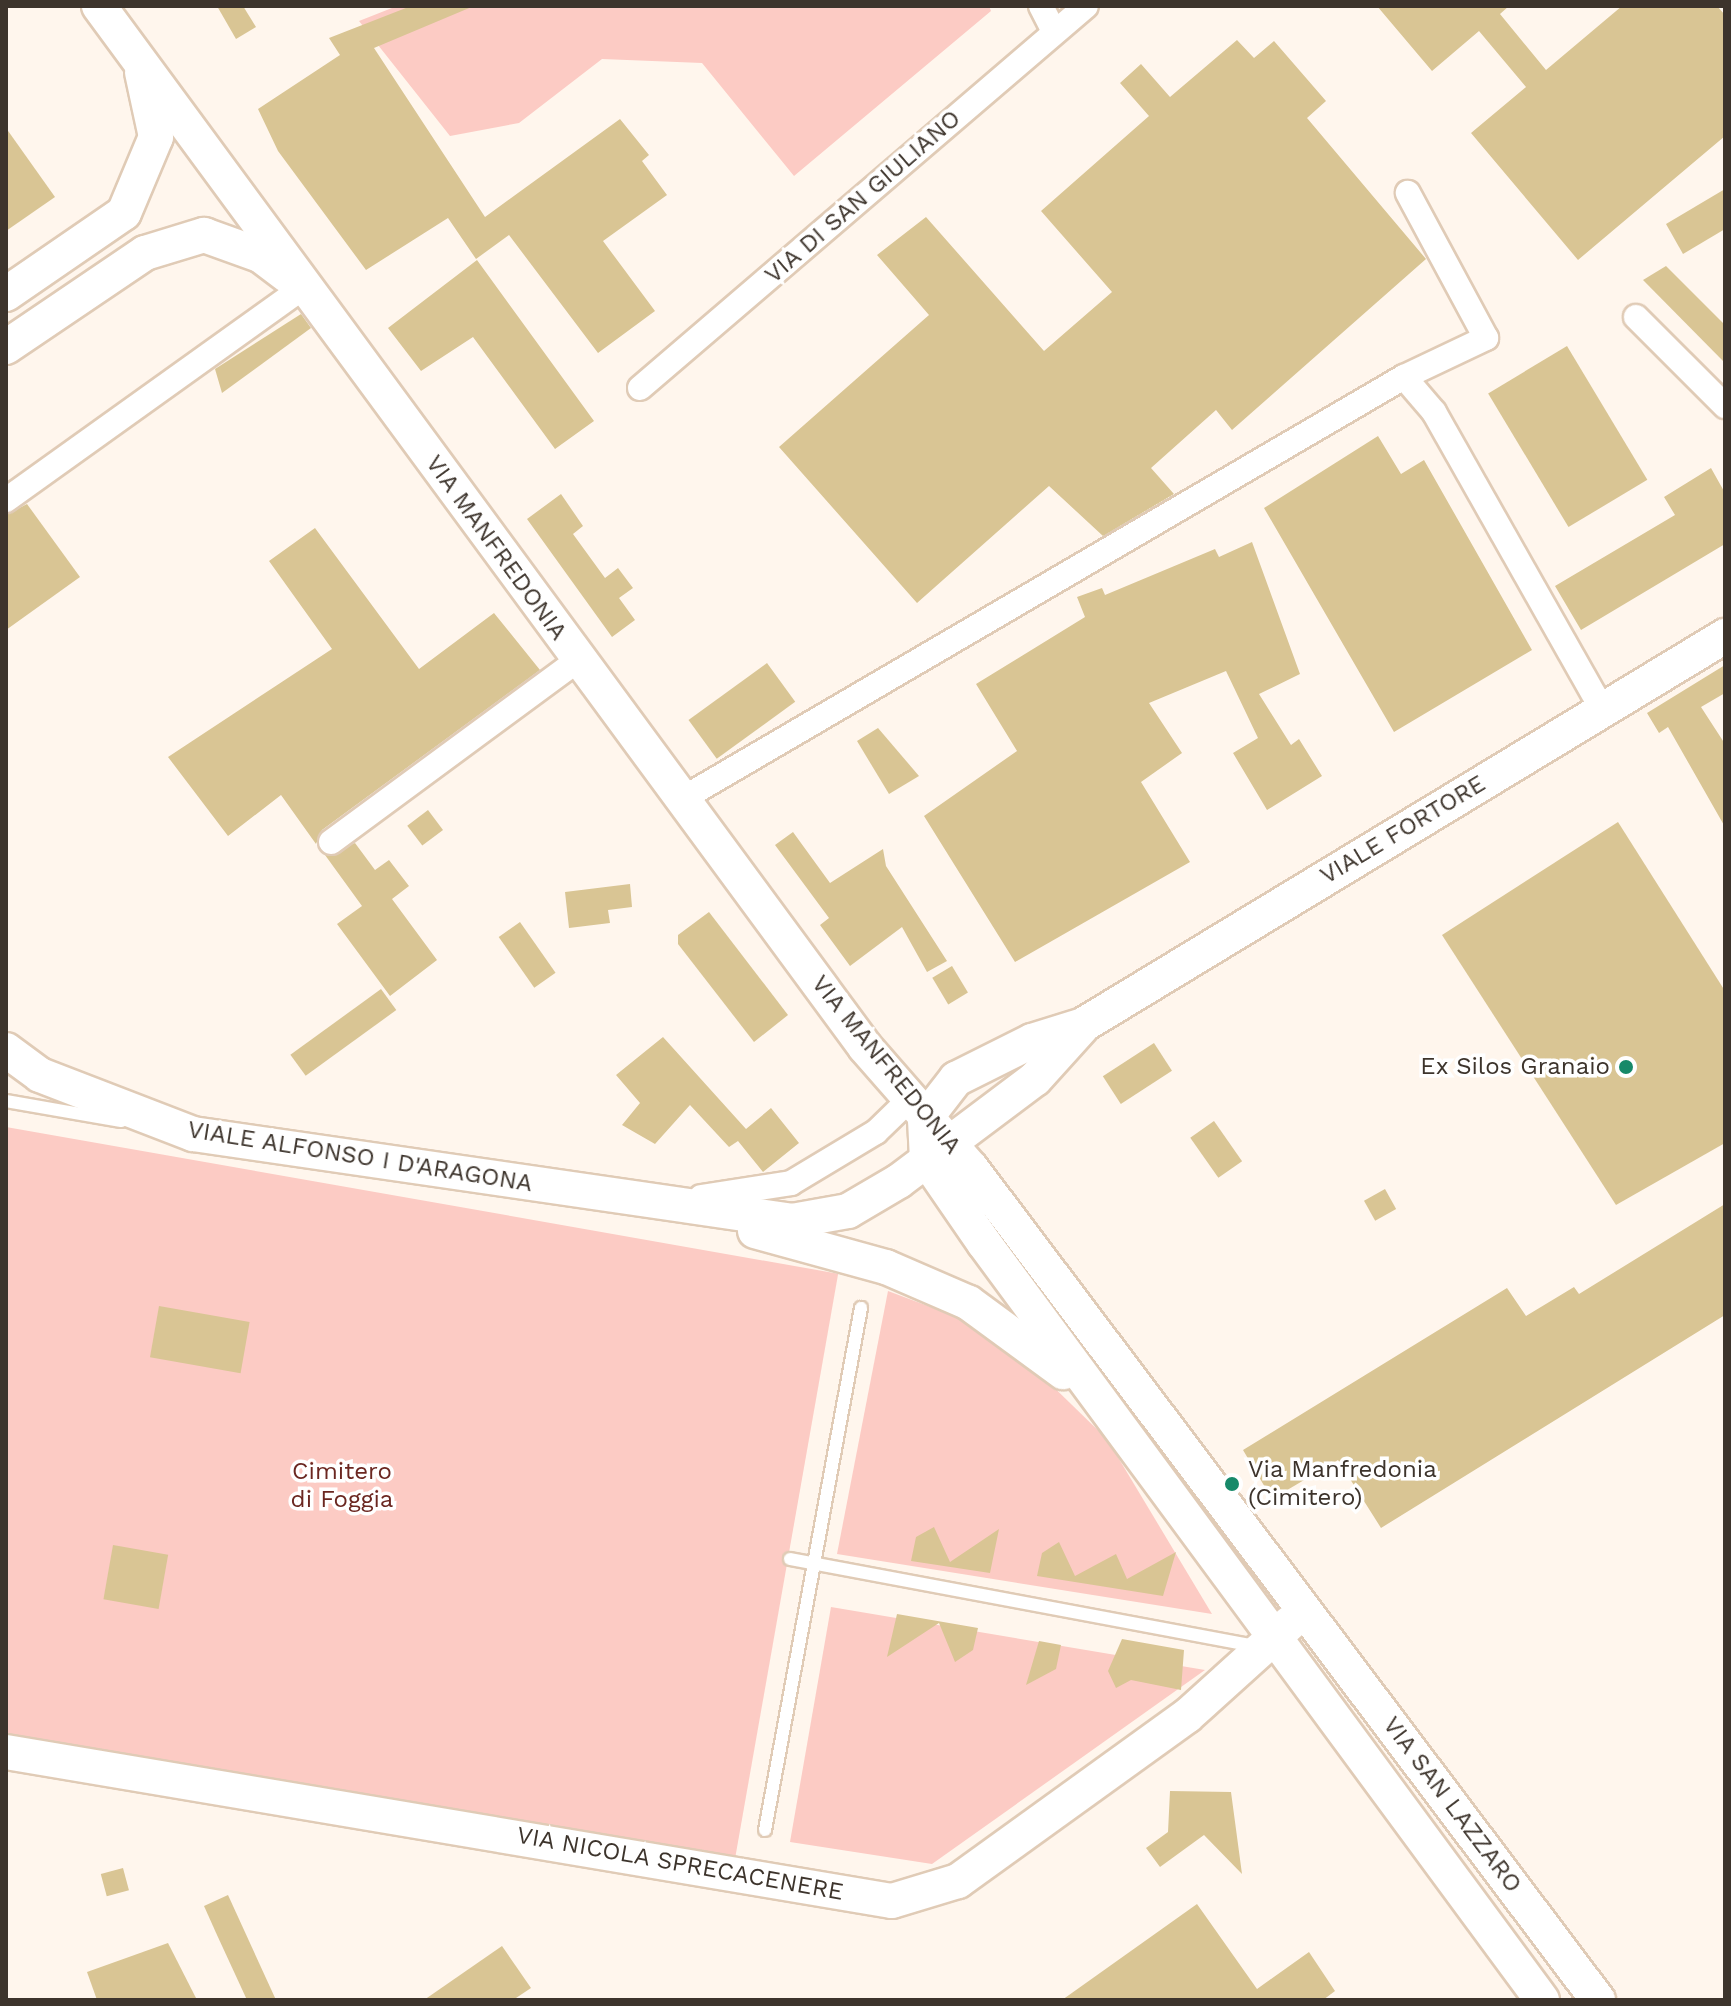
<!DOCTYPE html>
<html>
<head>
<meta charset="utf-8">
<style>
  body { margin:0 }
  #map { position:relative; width:1731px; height:2006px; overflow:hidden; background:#fff6ed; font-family:"Work Sans",sans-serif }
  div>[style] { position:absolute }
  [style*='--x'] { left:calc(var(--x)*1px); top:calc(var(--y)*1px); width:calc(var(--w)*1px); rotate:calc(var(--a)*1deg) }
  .green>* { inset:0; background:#fccbc4; transform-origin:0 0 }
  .building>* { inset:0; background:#d9c594; transform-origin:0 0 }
  .roads { filter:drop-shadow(2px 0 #e0cbb6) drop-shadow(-2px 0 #e0cbb6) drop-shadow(0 2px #e0cbb6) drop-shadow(0 -2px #e0cbb6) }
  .lane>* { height:12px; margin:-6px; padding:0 6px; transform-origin:6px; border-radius:6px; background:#fff }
  .street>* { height:24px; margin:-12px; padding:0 12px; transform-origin:12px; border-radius:12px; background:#fff }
  .secondary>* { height:34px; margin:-17px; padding:0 17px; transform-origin:17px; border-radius:17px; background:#fff }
  .dots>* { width:22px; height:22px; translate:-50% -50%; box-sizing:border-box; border:4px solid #fff; border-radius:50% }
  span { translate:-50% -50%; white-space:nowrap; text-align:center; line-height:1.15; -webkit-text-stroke:7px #fff; paint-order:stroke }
  .street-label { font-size:24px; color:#3d342c }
  .poi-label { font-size:24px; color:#3d342c }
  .right { translate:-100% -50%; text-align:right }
  .left { translate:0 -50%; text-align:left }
  .park-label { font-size:24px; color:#6b2721 }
  .frame { position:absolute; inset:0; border:8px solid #3d342c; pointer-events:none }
</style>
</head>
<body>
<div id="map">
  <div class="green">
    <i style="clip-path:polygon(397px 6px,989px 6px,991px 11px,794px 176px,702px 63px,602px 59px,519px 123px,450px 136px,359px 21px)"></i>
    <i style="left:6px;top:1127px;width:845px;height:598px;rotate:10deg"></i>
    <i style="clip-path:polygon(888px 1291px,997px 1332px,1107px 1439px,1212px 1614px,837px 1554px)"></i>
    <i style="clip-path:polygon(831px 1607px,1205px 1670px,932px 1864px,790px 1842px)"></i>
  </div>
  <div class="building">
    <i style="clip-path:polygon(217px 6px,243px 6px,256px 27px,236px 39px)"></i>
    <i style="clip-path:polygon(411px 6px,474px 6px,374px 48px,485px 217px,620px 119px,649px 155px,642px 161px,667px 195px,603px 241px,655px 311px,598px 353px,509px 235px,476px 259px,448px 218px,366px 270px,278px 151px,258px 109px,340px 55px,329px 38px)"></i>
    <i style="clip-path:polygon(1377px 6px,1509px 6px,1500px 14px,1546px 70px,1622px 6px,1717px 6px,1725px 15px,1725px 136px,1578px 260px,1471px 133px,1526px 87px,1479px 31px,1432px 71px)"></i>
    <i style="clip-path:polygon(1237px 40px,1254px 58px,1274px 41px,1326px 101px,1307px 118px,1426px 259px,1232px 430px,1216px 410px,1151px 468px,1174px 494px,1103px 536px,1049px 486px,917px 603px,779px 447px,929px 315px,877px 255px,926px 217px,1044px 351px,1112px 292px,1041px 211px,1149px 116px,1120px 83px,1141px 64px,1170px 97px)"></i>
    <i style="clip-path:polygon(6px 128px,55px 197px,6px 231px)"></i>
    <i style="clip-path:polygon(1725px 189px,1725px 229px,1683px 254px,1666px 224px)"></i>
    <i style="clip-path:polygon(477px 260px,594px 421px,555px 449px,473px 337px,421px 371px,388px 328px)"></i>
    <i style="clip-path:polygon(1666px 266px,1725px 325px,1725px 363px,1643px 280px)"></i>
    <i style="clip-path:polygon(301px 314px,311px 328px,222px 393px,215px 369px)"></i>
    <i style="left:1567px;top:346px;width:156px;height:92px;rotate:59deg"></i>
    <i style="clip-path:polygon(1378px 436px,1401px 474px,1424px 460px,1532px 650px,1394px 732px,1264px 508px)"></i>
    <i style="clip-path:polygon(1711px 468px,1725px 493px,1725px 544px,1581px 630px,1555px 586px,1675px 515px,1664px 497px)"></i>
    <i style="clip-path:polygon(561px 494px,583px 526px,573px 534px,605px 578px,618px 568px,633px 588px,619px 598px,635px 620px,612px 637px,527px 519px)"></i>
    <i style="clip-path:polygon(27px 504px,80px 577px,6px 630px,6px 515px)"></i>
    <i style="clip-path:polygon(315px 528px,419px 669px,494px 613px,540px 670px,322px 830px,316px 844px,281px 795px,228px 836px,168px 757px,332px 649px,269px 561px)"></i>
    <i style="clip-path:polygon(1252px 542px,1300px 674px,1259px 694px,1291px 745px,1299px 739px,1322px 776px,1267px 810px,1233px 753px,1258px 738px,1226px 671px,1149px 703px,1182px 753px,1141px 782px,1190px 862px,1015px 962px,924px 816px,1017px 751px,976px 684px,1085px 617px,1077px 597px,1102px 588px,1105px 595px,1215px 549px,1219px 557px)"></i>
    <i style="left:767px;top:663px;width:48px;height:97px;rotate:54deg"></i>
    <i style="clip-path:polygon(1725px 665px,1725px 693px,1701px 707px,1725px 744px,1725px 827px,1668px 727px,1659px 733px,1647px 713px)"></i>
    <i style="clip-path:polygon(878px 728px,919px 776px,889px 794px,857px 741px)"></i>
    <i style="left:428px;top:810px;width:25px;height:26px;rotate:53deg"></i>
    <i style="clip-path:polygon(1618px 822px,1725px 991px,1725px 1143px,1616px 1205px,1442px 935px)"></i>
    <i style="clip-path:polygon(793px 832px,830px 883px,883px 849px,886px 866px,947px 961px,927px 972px,902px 927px,850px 966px,820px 925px,829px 918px,775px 845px)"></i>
    <i style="clip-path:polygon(355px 843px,375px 870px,389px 860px,409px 886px,392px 899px,437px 960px,390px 996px,337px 924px,362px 906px,325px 855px)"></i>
    <i style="clip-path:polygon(630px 884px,632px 907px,608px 910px,610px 923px,569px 928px,565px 892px)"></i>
    <i style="clip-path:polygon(709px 912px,788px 1015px,754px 1042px,678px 944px,678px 935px)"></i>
    <i style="left:520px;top:922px;width:62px;height:26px;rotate:55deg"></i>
    <i style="left:952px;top:966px;width:31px;height:23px;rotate:59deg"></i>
    <i style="left:381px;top:989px;width:26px;height:112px;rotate:54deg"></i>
    <i style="clip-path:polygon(663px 1037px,746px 1129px,771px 1108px,799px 1143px,763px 1172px,738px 1141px,729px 1147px,690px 1105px,655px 1144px,622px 1125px,640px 1103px,616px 1075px)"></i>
    <i style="left:1154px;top:1043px;width:33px;height:61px;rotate:57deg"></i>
    <i style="left:1214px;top:1121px;width:49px;height:29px;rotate:55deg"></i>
    <i style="left:1385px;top:1189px;width:23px;height:24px;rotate:61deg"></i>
    <i style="clip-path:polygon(1725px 1204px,1725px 1315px,1381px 1528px,1338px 1460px,1272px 1499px,1243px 1450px,1507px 1288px,1526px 1316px,1574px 1287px,1579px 1294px)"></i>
    <i style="left:159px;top:1306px;width:92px;height:52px;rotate:10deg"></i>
    <i style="clip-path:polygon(934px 1527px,950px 1562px,999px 1529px,990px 1573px,911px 1561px,916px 1537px)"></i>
    <i style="clip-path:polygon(1059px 1542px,1075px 1576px,1116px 1554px,1127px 1579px,1176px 1552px,1163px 1596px,1037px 1576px,1042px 1553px)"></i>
    <i style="left:113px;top:1545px;width:56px;height:55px;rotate:10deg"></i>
    <i style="clip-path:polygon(897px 1614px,978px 1628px,973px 1650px,955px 1662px,939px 1623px,887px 1657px)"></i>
    <i style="clip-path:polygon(1122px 1639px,1184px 1650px,1181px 1690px,1131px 1680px,1116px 1688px,1108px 1671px)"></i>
    <i style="clip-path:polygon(1039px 1641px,1061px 1645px,1056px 1669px,1026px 1685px)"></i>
    <i style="clip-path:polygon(1170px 1791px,1231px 1792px,1242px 1874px,1204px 1835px,1160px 1867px,1146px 1848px,1168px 1832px)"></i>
    <i style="left:123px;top:1868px;width:23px;height:23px;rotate:75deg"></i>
    <i style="clip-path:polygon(228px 1895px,276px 2000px,247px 2000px,217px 1935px,204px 1906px)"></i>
    <i style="clip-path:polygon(1197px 1904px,1257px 1989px,1309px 1952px,1335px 1991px,1323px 2000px,1062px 2000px)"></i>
    <i style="clip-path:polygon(168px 1943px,197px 2000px,97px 2000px,87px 1972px)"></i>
    <i style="clip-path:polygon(502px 1946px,531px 1988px,513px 2000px,424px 2000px)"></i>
  </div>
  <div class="roads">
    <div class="lane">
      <i style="--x:6;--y:1101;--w:117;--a:9.9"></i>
      <i style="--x:790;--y:1559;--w:475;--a:10.6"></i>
      <i style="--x:765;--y:1830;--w:531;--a:-79.58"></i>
    </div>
    <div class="street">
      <i style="--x:1041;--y:6;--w:29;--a:63"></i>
      <i style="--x:1636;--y:317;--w:126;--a:45"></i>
      <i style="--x:1404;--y:377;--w:46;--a:49.4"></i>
      <i style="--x:1434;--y:412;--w:341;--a:60.5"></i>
      <i style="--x:640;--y:388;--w:587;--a:-40.58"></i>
      <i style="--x:6;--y:500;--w:366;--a:-35.6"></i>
      <i style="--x:682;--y:799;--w:836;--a:-30.31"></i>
      <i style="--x:1404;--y:377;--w:91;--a:-25.4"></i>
      <i style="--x:1486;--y:338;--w:165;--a:-118.3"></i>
      <i style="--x:331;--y:842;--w:307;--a:-36.4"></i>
      <i style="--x:701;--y:1197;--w:91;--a:-8.8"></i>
      <i style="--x:791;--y:1183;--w:99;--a:-31"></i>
      <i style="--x:876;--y:1132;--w:45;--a:-44.1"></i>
    </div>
    <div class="secondary">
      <i style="--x:99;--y:6;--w:1292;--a:53.65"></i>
      <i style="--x:865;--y:1047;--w:161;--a:48.8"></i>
      <i style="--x:971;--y:1168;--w:1042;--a:53"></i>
      <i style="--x:6;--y:294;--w:143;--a:-34.5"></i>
      <i style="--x:124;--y:213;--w:82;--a:-67.2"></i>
      <i style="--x:156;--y:137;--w:66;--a:-102.2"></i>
      <i style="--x:6;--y:347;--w:168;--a:-34.1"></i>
      <i style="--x:145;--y:253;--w:62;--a:-17"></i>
      <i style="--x:204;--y:235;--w:59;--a:19.7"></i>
      <i style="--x:260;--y:255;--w:34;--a:37"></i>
      <i style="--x:6;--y:1050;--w:42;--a:36.3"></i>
      <i style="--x:40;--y:1075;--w:164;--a:21.1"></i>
      <i style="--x:193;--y:1134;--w:605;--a:8.26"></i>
      <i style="--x:792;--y:1221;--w:57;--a:-10.1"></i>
      <i style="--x:848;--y:1211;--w:59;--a:-30.5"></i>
      <i style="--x:899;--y:1181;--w:170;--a:-36.9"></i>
      <i style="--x:1035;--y:1079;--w:70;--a:-47.9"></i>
      <i style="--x:755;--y:1231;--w:136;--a:15.4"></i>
      <i style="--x:886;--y:1267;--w:90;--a:23.4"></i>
      <i style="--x:969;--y:1303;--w:117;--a:36.3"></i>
      <i style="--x:6;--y:1752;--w:898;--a:9.55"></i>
      <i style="--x:892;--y:1901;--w:69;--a:-16.9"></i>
      <i style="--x:958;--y:1881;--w:282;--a:-35.8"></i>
      <i style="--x:1187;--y:1716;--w:139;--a:-42.1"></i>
      <i style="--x:1542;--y:2000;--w:940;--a:-126.39"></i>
      <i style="--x:984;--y:1243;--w:101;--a:-124.5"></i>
      <i style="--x:927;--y:1160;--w:41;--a:-92.8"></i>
      <i style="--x:925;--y:1119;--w:51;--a:-52.2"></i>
      <i style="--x:956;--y:1079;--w:85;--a:-26.6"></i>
      <i style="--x:1032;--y:1041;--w:53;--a:-17.4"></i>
      <i style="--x:1083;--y:1025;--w:751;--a:-31.21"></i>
    </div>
  </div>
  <div class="dots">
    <i style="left:1626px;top:1067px;background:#178969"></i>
    <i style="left:1232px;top:1484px;background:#178969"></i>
  </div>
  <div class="street-label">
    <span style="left:863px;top:197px;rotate:-41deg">VIA DI SAN GIULIANO</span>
    <span style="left:496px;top:548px;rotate:54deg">VIA MANFREDONIA</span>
    <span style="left:1403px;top:830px;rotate:-31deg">VIALE FORTORE</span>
    <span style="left:886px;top:1065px;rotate:51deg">VIA MANFREDONIA</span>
    <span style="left:360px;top:1157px;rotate:9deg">VIALE ALFONSO I D'ARAGONA</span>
    <span style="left:1452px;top:1805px;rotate:53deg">VIA SAN LAZZARO</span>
    <span style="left:680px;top:1864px;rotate:10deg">VIA NICOLA SPRECACENERE</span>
  </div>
  <div class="poi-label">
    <span class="right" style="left:1610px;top:1067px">Ex Silos Granaio</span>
    <span class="left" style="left:1248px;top:1484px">Via Manfredonia<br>(Cimitero)</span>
  </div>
  <div class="park-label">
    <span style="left:342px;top:1486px">Cimitero<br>di Foggia</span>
  </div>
  <div class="frame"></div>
</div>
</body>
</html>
